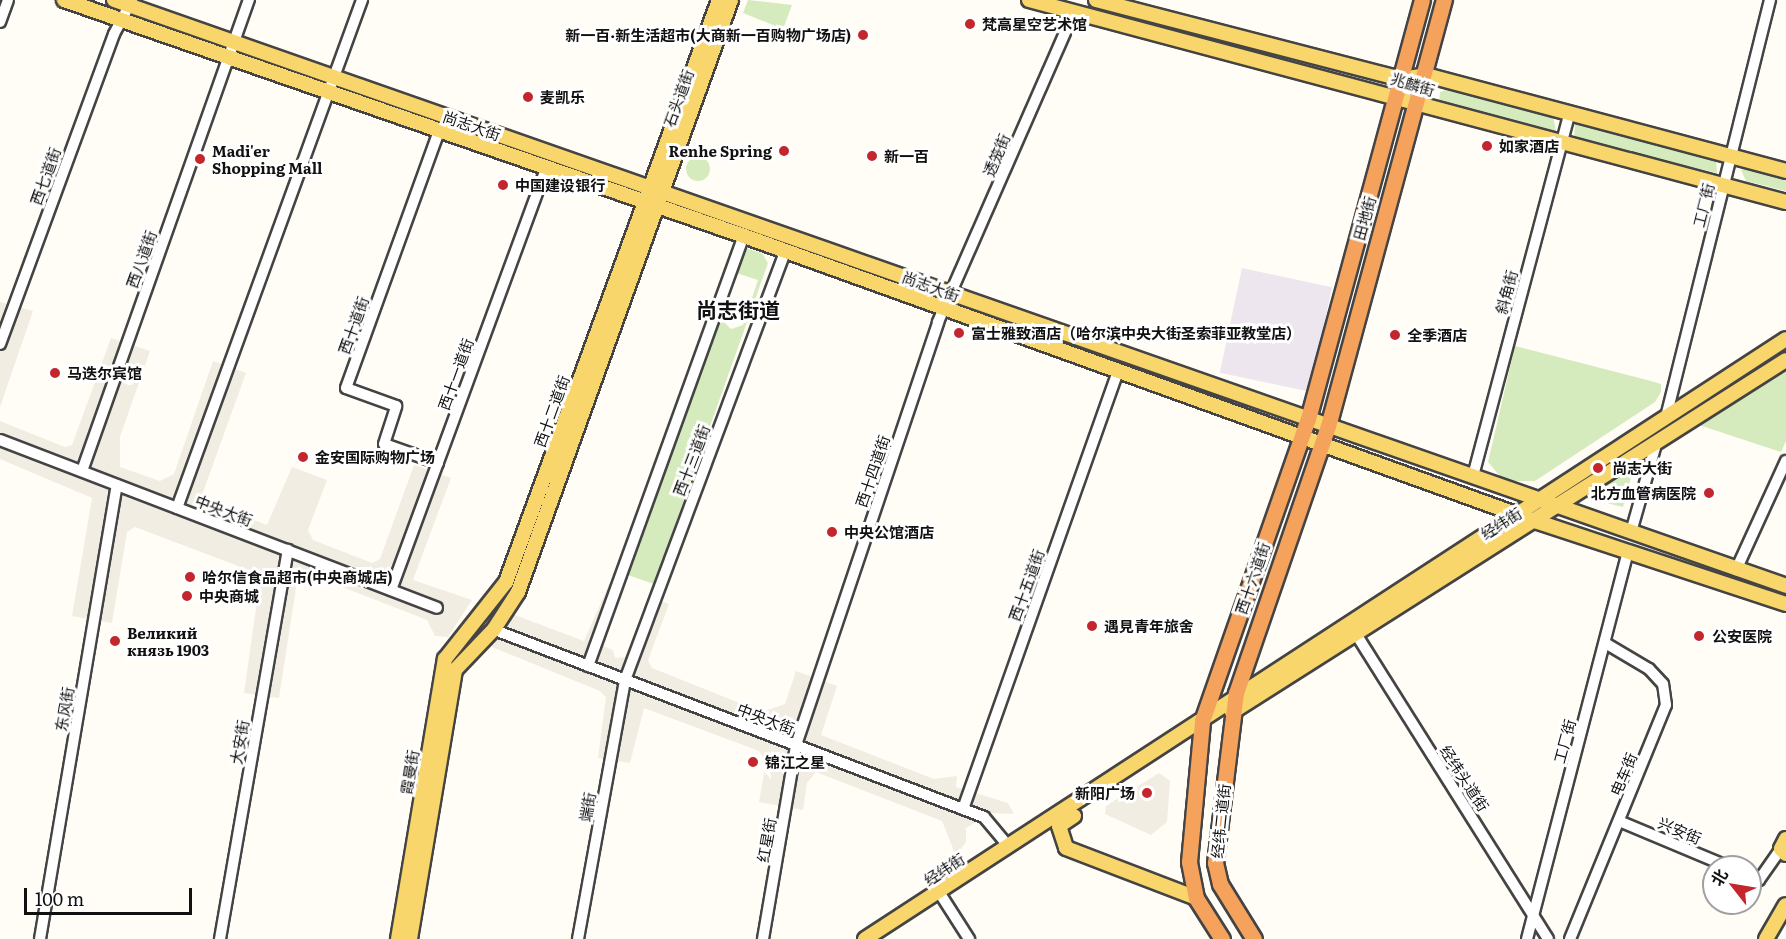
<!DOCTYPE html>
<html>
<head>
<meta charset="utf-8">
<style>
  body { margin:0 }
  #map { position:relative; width:1786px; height:939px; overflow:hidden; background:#fffdf5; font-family:Literata,"Noto Sans SC",serif }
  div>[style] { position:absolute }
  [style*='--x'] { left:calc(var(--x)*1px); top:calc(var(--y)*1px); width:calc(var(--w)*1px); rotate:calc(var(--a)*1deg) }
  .industrial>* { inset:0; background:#eee6ef; transform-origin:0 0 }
  .green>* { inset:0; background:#d5ebbd }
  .round { border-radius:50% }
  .plaza>* { inset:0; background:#f1ede2 }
  .roads { filter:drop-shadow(2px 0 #444) drop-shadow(-2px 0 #444) drop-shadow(0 2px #444) drop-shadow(0 -2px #444) }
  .minor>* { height:10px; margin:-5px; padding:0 5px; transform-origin:5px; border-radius:5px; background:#fff }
  .major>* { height:14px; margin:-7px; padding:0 7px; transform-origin:7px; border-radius:7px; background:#f9d66b }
  .highway>* { height:15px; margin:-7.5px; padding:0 7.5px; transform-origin:7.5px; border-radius:7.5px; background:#f5a25d }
  .dots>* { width:16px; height:16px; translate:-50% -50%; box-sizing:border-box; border:3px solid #fff; border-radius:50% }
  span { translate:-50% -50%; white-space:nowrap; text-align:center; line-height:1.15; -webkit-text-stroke:6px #fff; paint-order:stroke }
  .poi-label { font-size:15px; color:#111; font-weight:700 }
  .left { translate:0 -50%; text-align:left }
  .right { translate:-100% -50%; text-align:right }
  .street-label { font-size:15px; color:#111 }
  .district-label { font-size:21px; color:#111; font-weight:700 }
  .north { position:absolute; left:1702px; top:855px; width:60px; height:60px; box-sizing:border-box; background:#fff; border:2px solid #a0a0a0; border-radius:50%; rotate:301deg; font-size:16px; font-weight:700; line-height:24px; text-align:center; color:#111 }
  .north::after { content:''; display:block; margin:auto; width:21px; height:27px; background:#c4262e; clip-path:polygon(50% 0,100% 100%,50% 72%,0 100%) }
  .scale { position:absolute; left:24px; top:888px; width:168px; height:27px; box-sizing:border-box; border:3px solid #111; border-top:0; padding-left:8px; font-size:18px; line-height:21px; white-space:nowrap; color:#111; -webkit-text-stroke:4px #fff; paint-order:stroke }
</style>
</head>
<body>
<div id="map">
  <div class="industrial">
    <i style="left:1242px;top:268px;width:92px;height:107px;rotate:12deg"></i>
  </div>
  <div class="green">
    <i style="clip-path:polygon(748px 0,792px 5px,783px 29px,743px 13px)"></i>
    <i style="clip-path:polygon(1451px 88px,1553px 116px,1556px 131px,1439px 102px,1440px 92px)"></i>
    <i style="clip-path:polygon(1575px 123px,1716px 158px,1717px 173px,1574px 140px)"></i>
    <i class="round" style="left:686px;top:157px;width:24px;height:24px"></i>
    <i style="clip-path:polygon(1750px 167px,1786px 176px,1786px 191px,1746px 181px,1741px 170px)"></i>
    <i style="clip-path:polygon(748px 249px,762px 253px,768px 263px,654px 584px,625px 574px,735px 275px,722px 320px,731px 329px,743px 325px,758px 280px,733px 272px,742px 251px)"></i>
    <i style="clip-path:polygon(1515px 346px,1651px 381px,1661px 384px,1661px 392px,1655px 402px,1535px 481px,1504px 481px,1488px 462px)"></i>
    <i style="clip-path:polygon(1786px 364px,1786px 441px,1781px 452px,1690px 422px)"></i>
    <i style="clip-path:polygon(1634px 467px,1623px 507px,1586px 498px)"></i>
  </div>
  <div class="plaza">
    <i style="clip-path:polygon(0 302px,33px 311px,0 407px)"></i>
    <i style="clip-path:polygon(111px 338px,150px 351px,120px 437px,120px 467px,160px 481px,174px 474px,213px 361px,246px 373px,202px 495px,206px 501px,267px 525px,292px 467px,327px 480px,308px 530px,313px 540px,372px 563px,380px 559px,414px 465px,451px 478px,413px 580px,472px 600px,448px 637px,435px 636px,427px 620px,304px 572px,298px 575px,279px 698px,244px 693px,260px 580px,254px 572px,135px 527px,127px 532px,112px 623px,72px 616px,92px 498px,0 459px,0 421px,65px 447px,72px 445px)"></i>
    <i style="clip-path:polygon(609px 584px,624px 590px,603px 646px,613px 650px,615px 658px,627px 657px,650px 597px,669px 604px,648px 660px,652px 668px,762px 712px,785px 704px,796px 671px,837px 686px,821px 735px,934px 779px,957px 776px,956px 787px,1008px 803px,1014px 814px,992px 813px,966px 828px,966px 842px,956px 856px,942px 821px,816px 772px,807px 783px,803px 810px,759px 802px,766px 762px,759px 751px,644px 708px,630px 763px,598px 758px,606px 697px,600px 691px,487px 645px,512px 614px,584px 641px)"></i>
    <i style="clip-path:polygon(1159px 773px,1170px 781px,1167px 822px,1151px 835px,1105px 814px,1106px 806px)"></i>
  </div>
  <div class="roads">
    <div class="minor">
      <i style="--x:0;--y:22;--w:23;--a:-70"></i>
      <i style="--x:0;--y:344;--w:330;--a:-69.8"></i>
      <i style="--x:114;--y:34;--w:38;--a:-62"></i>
      <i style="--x:1666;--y:417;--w:430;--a:-76"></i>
      <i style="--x:0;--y:440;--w:468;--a:21"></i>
      <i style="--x:438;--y:463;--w:57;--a:-160.6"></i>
      <i style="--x:384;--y:444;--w:40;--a:-72"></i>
      <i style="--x:396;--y:406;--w:53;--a:-160.2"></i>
      <i style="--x:346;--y:388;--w:273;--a:-70.1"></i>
      <i style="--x:82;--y:471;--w:500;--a:-70.5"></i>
      <i style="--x:1473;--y:476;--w:374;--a:-75.1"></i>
      <i style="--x:177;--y:508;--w:541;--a:-69.99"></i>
      <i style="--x:1631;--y:532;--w:91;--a:-74.1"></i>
      <i style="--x:1736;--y:570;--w:120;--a:-65.4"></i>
      <i style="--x:391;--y:590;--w:449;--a:-69.8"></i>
      <i style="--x:500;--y:632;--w:518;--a:20.92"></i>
      <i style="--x:984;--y:817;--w:39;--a:50"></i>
      <i style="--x:1356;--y:634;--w:360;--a:57.8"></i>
      <i style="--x:588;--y:666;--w:457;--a:-70.1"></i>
      <i style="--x:963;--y:809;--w:465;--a:-70.5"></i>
      <i style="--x:1619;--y:821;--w:119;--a:22.7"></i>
      <i style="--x:1750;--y:876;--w:10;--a:24"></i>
      <i style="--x:1759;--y:880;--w:38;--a:-55"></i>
      <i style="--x:939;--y:892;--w:56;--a:57.4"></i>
      <i style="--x:40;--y:939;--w:460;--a:-80.4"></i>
      <i style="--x:220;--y:939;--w:395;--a:-80.1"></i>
      <i style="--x:578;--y:939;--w:263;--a:-79.7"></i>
      <i style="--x:625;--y:680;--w:458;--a:-69.5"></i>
      <i style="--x:763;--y:939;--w:197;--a:-80.3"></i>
      <i style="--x:796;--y:745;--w:446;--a:-71.4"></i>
      <i style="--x:938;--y:322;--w:339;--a:-66.3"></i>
      <i style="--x:1527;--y:939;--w:401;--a:-75.4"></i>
      <i style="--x:1570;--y:939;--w:253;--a:-67.7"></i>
      <i style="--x:1666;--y:705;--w:21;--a:-98"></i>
      <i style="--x:1663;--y:684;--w:21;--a:-133"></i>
      <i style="--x:1649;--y:669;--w:51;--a:-149.4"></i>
    </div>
    <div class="major">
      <i style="--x:64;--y:0;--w:720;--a:19.14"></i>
      <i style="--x:744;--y:236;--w:841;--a:19.81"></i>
      <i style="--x:1535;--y:521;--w:264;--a:18.3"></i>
      <i style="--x:114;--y:0;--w:1772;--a:19.31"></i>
      <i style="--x:1029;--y:0;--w:783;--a:14.94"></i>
      <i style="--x:1096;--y:0;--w:316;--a:14.5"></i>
      <i style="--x:1402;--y:79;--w:24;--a:-9"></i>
      <i style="--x:1426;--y:75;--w:373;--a:14.9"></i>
      <i style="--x:1232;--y:712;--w:656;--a:-32.43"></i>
      <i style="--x:1074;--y:816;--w:18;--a:146"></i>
      <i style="--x:1059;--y:826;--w:23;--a:72"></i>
      <i style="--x:1066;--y:848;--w:139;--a:21"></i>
      <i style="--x:1786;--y:839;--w:11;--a:117"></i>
      <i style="--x:1781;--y:849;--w:7;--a:45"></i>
      <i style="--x:398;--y:939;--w:284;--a:-80.5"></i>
      <i style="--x:445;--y:659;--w:98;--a:-51.6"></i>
      <i style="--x:506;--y:582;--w:620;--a:-69.9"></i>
      <i style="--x:410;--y:939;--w:273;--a:-80.5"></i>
      <i style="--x:455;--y:670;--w:57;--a:-46.4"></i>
      <i style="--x:494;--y:629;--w:44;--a:-57"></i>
      <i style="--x:518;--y:592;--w:629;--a:-70.21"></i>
      <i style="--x:865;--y:939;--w:1099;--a:-33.08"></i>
      <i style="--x:1766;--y:939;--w:39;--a:-60"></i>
    </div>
    <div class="highway">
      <i style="--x:1222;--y:939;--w:49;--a:-122.4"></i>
      <i style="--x:1196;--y:898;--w:37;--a:-101"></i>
      <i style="--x:1189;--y:862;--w:142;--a:-84.7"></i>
      <i style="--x:1202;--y:721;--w:320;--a:-70.7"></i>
      <i style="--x:1308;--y:419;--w:434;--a:-74.8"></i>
      <i style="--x:1254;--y:939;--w:65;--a:-121.7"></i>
      <i style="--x:1220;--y:884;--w:22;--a:-103"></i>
      <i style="--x:1215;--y:863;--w:171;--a:-83"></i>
      <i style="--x:1236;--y:693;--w:282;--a:-71"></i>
      <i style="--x:1328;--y:426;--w:442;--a:-74.8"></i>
    </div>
  </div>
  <div class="dots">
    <i style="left:970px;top:24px;background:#c4262e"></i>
    <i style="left:863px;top:35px;background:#c4262e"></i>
    <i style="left:528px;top:97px;background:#c4262e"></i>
    <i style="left:1487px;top:146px;background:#c4262e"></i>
    <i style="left:784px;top:151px;background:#c4262e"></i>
    <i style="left:872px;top:156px;background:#c4262e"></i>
    <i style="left:200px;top:159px;background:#c4262e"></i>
    <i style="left:503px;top:185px;background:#c4262e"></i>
    <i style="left:959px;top:333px;background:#c4262e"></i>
    <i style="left:1395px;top:335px;background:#c4262e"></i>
    <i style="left:55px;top:373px;background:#c4262e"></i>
    <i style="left:303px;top:457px;background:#c4262e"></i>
    <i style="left:1598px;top:468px;background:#c4262e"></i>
    <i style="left:1709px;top:493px;background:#c4262e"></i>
    <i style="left:832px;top:532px;background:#c4262e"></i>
    <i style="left:190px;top:577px;background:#c4262e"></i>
    <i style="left:187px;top:596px;background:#c4262e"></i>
    <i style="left:1092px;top:626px;background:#c4262e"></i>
    <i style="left:1699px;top:636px;background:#c4262e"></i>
    <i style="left:115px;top:641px;background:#c4262e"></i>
    <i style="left:753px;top:762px;background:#c4262e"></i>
    <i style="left:1147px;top:793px;background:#c4262e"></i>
  </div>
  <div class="poi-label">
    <span class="left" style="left:982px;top:24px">梵高星空艺术馆</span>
    <span class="right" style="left:851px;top:35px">新一百·新生活超市(大商新一百购物广场店)</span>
    <span class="left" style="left:540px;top:97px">麦凯乐</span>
    <span class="left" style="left:1499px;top:146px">如家酒店</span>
    <span class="left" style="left:212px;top:159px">Madi'er<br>Shopping Mall</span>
    <span class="right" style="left:772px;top:151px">Renhe Spring</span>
    <span class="left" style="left:884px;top:156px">新一百</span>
    <span class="left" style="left:515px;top:185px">中国建设银行</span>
    <span class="left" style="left:971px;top:333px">富士雅致酒店（哈尔滨中央大街圣索菲亚教堂店）</span>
    <span class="left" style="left:1407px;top:335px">全季酒店</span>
    <span class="left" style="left:67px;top:373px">马迭尔宾馆</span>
    <span class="left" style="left:315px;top:457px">金安国际购物广场</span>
    <span class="left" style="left:1612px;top:468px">尚志大街</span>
    <span class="right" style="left:1696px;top:493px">北方血管病医院</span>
    <span class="left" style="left:844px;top:532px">中央公馆酒店</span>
    <span class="left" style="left:202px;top:577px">哈尔信食品超市(中央商城店)</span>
    <span class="left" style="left:199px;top:596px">中央商城</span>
    <span class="left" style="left:1104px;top:626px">遇見青年旅舍</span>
    <span class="left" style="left:127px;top:641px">Великий<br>князь 1903</span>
    <span class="left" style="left:1712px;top:636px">公安医院</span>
    <span class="left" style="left:765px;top:762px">锦江之星</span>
    <span class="right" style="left:1135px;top:793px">新阳广场</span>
  </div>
  <div class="street-label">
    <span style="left:1413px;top:84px;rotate:17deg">兆麟街</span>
    <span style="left:678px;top:98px;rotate:-70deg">石头道街</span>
    <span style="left:472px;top:125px;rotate:19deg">尚志大街</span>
    <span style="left:996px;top:155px;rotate:-67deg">透笼街</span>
    <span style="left:45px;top:176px;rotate:-70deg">西七道街</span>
    <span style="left:1703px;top:205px;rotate:-76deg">工厂街</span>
    <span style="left:1364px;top:218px;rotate:-74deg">田地街</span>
    <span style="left:141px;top:259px;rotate:-70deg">西八道街</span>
    <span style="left:931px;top:286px;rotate:20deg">尚志大街</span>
    <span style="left:1506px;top:292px;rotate:-75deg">斜角街</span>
    <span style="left:353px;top:325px;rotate:-70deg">西十道街</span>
    <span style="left:455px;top:374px;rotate:-70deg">西十一道街</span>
    <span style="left:551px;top:411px;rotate:-70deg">西十二道街</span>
    <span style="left:691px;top:460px;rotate:-69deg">西十三道街</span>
    <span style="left:872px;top:471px;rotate:-71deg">西十四道街</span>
    <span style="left:224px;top:510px;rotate:21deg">中央大街</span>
    <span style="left:1501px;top:523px;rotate:-32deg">经纬街</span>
    <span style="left:1252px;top:578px;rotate:-71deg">西十六道街</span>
    <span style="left:1026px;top:585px;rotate:-70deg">西十五道街</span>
    <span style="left:64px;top:709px;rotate:-80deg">东风街</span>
    <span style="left:766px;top:718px;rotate:21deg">中央大街</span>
    <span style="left:1564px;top:741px;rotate:-75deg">工厂街</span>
    <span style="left:239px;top:742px;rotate:-80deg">大安街</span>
    <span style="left:409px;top:772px;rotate:-80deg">霞曼街</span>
    <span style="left:1623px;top:774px;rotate:-67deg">电车街</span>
    <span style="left:1465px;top:778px;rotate:57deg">经纬头道街</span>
    <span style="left:587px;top:807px;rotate:-80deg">端街</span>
    <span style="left:1220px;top:821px;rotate:-84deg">经纬二道街</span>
    <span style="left:1680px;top:830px;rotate:23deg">兴安街</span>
    <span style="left:766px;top:840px;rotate:-80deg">红星街</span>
    <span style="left:944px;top:869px;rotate:-33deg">经纬街</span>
  </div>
  <div class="district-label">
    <span style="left:738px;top:309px">尚志街道</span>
  </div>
  <div class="north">北</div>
  <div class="scale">100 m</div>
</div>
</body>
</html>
